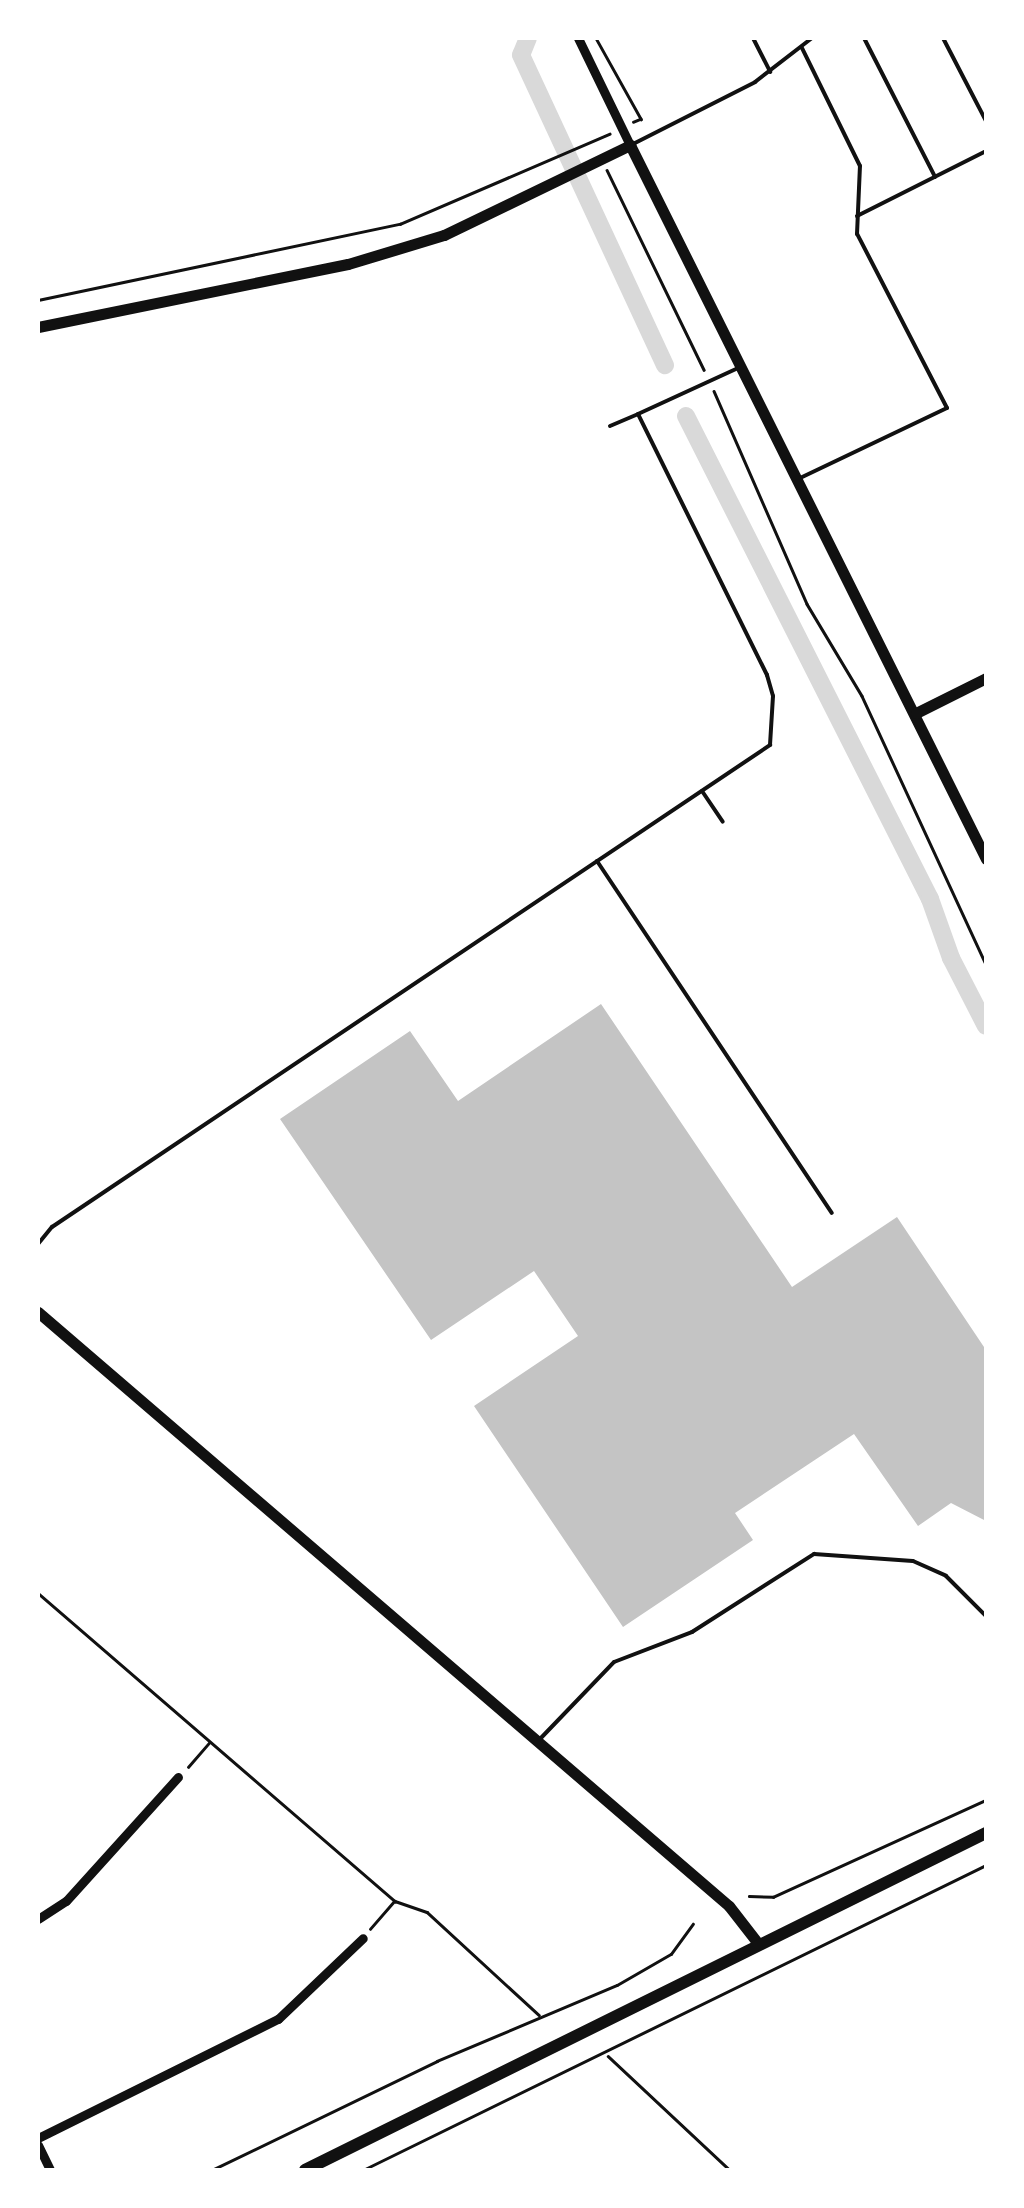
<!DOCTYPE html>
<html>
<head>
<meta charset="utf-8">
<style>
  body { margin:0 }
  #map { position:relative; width:1024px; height:2208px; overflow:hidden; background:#fff; font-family:"Fira Sans Condensed",sans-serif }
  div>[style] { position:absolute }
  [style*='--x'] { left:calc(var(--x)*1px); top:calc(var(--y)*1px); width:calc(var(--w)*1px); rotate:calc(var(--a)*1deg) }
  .canal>* { height:18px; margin:-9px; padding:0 9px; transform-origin:9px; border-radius:9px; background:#d9d9d9 }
  .building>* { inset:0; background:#c4c4c4 }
  .path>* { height:2.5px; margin:-1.25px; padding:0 1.25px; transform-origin:1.25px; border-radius:1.25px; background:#111 }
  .service>* { height:4px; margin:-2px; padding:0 2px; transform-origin:2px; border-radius:2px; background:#111 }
  .minor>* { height:9px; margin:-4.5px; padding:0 4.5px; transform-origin:4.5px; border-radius:4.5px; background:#111 }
  .tertiary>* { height:11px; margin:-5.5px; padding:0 5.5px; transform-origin:5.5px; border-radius:5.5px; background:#111 }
  .secondary>* { height:12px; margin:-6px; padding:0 6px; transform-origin:6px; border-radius:6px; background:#111 }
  span { translate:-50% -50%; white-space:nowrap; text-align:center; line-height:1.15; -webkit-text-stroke:9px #fff; paint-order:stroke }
  .frame { position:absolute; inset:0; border:40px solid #fff; pointer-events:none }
</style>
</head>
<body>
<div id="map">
  <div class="canal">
    <i style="--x:528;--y:38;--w:18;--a:112"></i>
    <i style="--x:521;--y:55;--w:342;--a:65.1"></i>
    <i style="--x:686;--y:416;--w:541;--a:63.2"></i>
    <i style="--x:930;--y:899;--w:63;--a:70.4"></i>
    <i style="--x:951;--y:958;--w:76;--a:62.8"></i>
  </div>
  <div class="building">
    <i style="clip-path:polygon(601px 1004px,792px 1287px,897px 1217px,986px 1350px,986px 1521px,951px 1503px,918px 1526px,854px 1434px,735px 1513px,753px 1540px,623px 1627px,474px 1406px,578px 1336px,534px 1271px,431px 1340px,280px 1119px,410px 1031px,458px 1101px)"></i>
  </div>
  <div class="path">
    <i style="--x:596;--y:38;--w:93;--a:60.9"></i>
    <i style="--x:641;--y:119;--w:8;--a:157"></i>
    <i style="--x:607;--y:170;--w:222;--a:64.1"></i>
    <i style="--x:38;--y:300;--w:370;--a:-11.9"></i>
    <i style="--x:400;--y:224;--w:228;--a:-23.3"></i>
    <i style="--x:714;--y:391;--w:232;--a:66.4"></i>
    <i style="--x:807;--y:604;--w:107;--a:59.1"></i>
    <i style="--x:862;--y:696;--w:295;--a:65.2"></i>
    <i style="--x:38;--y:1593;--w:472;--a:40.8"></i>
    <i style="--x:395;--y:1901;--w:37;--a:131"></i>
    <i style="--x:188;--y:1767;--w:32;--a:-49"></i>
    <i style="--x:749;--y:1896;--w:24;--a:2"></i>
    <i style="--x:773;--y:1897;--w:234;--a:-24.5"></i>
    <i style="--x:395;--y:1901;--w:34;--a:19"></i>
    <i style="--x:427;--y:1912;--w:152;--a:42.6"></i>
    <i style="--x:608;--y:2056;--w:167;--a:43.1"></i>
    <i style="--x:212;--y:2170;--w:250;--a:-25.8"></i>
    <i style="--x:437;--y:2061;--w:195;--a:-22.9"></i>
    <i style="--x:617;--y:1985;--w:62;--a:-29.9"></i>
    <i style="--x:671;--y:1954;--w:37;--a:-54"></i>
    <i style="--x:363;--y:2170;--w:694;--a:-26.08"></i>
  </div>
  <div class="service">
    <i style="--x:753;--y:38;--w:38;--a:63"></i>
    <i style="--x:864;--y:38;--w:156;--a:62.9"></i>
    <i style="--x:943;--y:38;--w:93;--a:62.6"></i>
    <i style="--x:635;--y:143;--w:135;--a:-26.9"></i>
    <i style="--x:755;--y:82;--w:72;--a:-37.7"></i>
    <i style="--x:857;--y:216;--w:144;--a:-26.7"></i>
    <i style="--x:610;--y:426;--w:30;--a:-23"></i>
    <i style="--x:798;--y:479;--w:165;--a:-25.5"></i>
    <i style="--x:947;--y:408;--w:196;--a:-117.3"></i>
    <i style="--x:857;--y:234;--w:68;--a:-87.5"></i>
    <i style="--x:860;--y:166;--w:131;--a:-116.2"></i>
    <i style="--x:702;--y:791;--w:37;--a:56"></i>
    <i style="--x:597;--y:861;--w:423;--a:56.3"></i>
    <i style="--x:38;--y:1244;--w:22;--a:-51"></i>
    <i style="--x:52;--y:1227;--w:865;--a:-33.87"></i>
    <i style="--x:770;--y:745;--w:49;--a:-86.5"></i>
    <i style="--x:773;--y:696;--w:22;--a:-106"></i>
    <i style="--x:767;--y:675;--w:291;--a:-116.3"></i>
    <i style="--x:638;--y:414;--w:112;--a:-24.7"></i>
    <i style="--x:539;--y:1740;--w:108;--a:-46.1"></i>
    <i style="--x:614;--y:1662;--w:84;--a:-21"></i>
    <i style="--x:692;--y:1632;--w:145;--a:-32.6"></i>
    <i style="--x:814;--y:1554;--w:99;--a:4"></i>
    <i style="--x:913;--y:1561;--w:36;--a:24"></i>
    <i style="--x:946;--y:1576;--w:57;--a:45"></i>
  </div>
  <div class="minor">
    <i style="--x:578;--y:38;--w:119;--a:64.1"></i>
    <i style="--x:38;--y:1919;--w:33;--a:-33"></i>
    <i style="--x:66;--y:1901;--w:167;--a:-47.9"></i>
    <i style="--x:38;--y:2138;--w:268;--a:-26.4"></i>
    <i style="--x:278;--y:2019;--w:117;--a:-43.6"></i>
    <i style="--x:38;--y:2145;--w:28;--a:64"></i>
  </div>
  <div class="tertiary">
    <i style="--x:38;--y:327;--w:316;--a:-11.5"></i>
    <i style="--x:348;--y:264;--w:100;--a:-16.8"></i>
    <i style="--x:444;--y:235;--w:207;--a:-25.8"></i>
    <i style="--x:630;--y:145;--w:798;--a:63.5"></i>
    <i style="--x:916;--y:713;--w:78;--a:-26.6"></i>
    <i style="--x:38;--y:1312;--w:911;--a:40.68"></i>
    <i style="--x:729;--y:1906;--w:46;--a:52.1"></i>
  </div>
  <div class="secondary">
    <i style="--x:305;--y:2170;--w:760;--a:-26.33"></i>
  </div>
  <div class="frame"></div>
</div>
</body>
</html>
